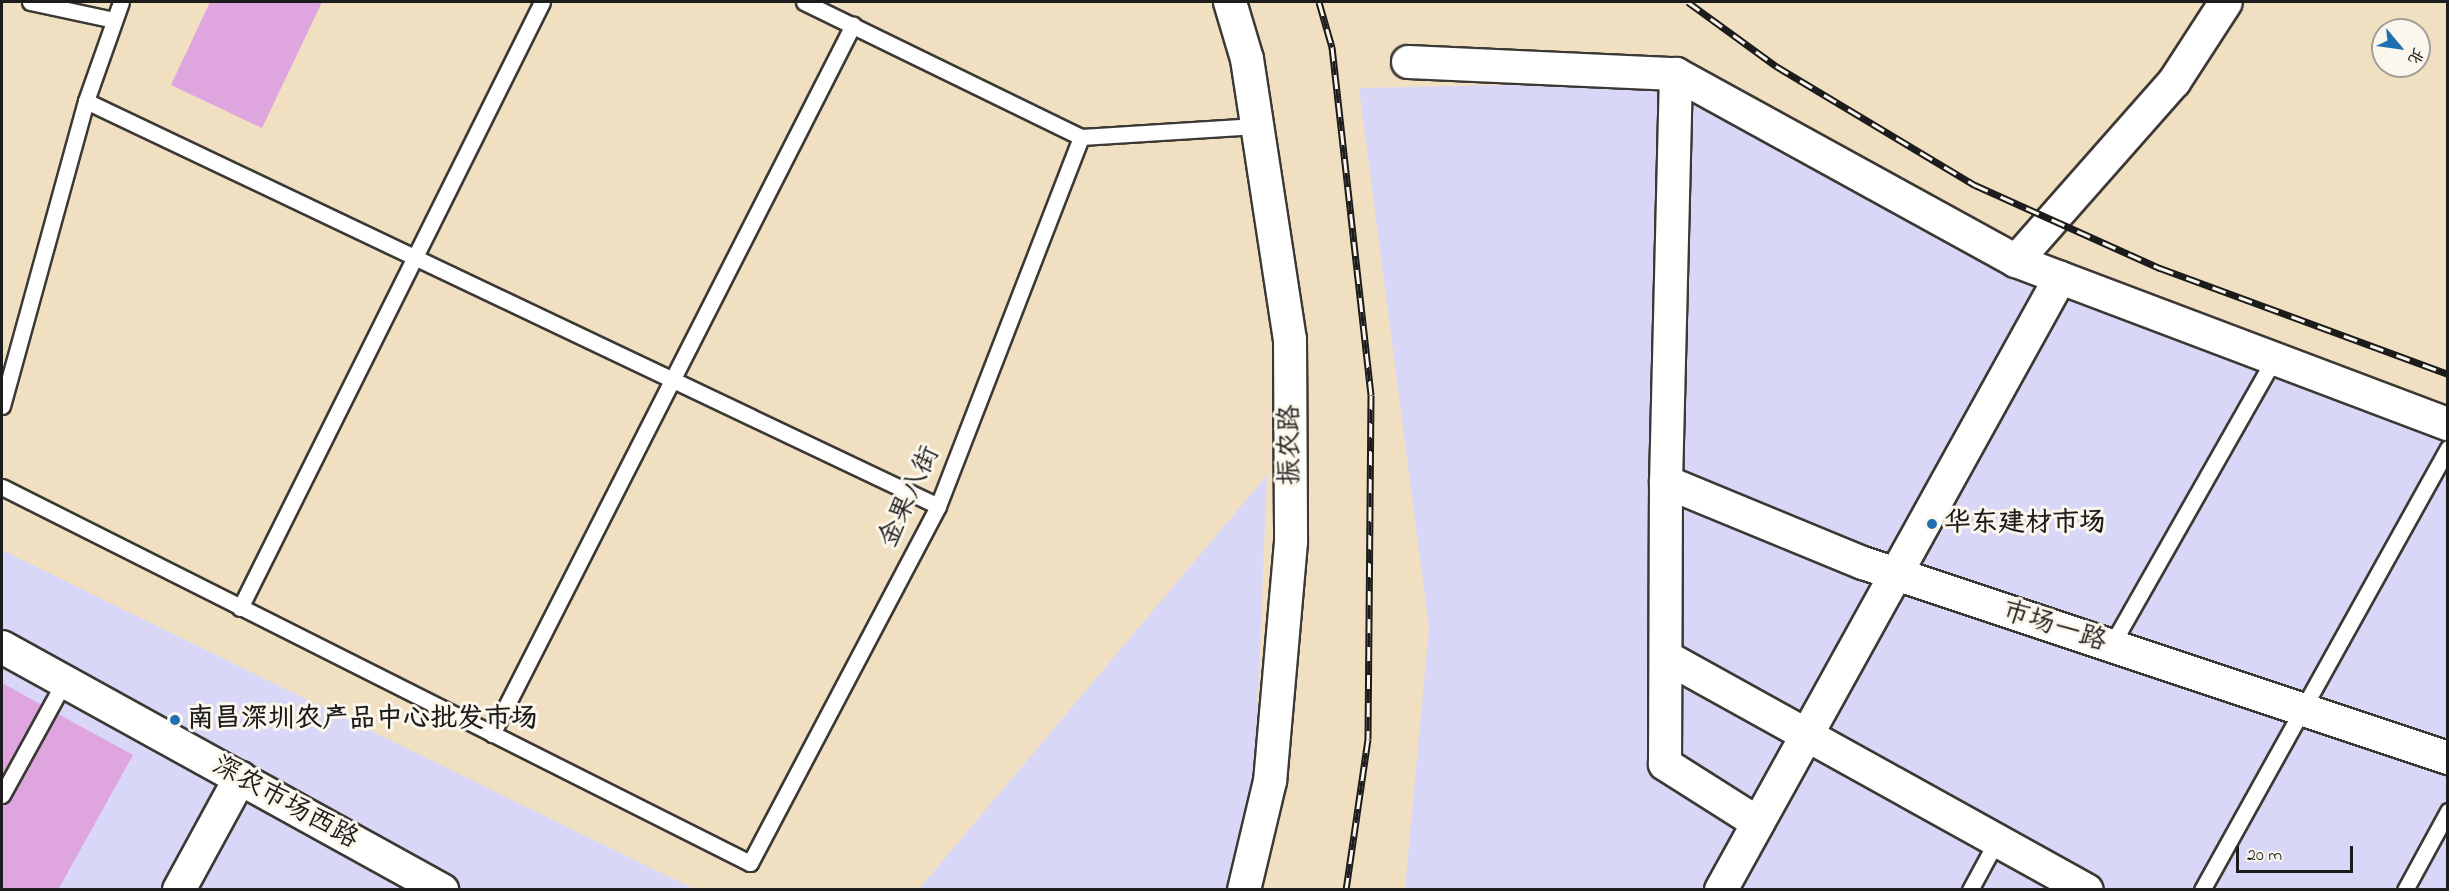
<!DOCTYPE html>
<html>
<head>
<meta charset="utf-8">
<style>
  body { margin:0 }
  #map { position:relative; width:2449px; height:891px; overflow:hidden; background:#f0e0c1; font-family:"Indie Flower","LXGW WenKai TC",sans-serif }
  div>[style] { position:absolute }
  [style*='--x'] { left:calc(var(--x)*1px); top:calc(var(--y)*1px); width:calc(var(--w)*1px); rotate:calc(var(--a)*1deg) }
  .built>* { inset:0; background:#d9d7f8 }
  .building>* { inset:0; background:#dea5df }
  .roads { filter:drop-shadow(2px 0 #3c3935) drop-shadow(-2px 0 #3c3935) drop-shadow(0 2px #3c3935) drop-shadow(0 -2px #3c3935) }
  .service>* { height:15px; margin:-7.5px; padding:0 7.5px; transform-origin:7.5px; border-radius:7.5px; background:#fff }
  .minor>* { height:32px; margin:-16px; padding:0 16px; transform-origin:16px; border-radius:16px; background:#fff }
  .rail>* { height:7px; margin-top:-3.5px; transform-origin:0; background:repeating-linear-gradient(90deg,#fbf7ec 0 14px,#1c1c1c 0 28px); box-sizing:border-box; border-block:2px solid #1c1c1c }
  .dots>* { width:16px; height:16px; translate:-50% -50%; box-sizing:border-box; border:3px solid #fbf7ec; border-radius:50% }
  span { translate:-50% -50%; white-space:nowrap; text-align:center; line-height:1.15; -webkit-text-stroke:6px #fbf7ec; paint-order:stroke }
  .street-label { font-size:27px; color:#1c1c1c }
  .poi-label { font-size:27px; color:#1c1c1c; font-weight:700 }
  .left { translate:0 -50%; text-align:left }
  .frame { position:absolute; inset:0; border:3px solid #1c1c1c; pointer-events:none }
  .north { position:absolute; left:2371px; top:18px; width:60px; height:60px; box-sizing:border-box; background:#fbf7ec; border:2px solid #a29f99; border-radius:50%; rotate:119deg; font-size:16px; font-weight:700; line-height:24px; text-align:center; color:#1c1c1c }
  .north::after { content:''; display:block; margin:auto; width:21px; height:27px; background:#1f6fb2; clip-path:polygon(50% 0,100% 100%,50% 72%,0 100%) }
  .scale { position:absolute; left:2236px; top:846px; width:117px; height:27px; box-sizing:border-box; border:3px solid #1c1c1c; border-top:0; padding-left:8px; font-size:18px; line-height:21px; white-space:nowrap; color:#1c1c1c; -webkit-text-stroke:4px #fbf7ec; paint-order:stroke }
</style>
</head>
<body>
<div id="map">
  <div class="built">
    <i style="clip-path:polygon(1672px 82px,2054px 280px,2447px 420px,2447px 889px,1405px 889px,1429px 628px,1359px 88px)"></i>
    <i style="clip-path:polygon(1267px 475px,1250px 889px,919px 889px)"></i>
    <i style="clip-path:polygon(2px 550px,694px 889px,2px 889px)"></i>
  </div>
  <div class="building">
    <i style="clip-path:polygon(210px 2px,322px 2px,262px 128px,171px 85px)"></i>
    <i style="clip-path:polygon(2px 683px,133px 755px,58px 890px,2px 890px)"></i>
  </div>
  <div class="roads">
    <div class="service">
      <i style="--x:30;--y:2;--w:86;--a:12.1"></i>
      <i style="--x:121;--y:2;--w:105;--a:109.5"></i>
      <i style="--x:86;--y:101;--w:943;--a:25.42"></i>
      <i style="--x:804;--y:2;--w:308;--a:26"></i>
      <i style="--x:1081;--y:137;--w:176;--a:-3.6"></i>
      <i style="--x:2;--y:406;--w:316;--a:-74.6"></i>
      <i style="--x:2;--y:487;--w:837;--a:26.69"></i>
      <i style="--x:750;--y:863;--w:403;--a:-62.2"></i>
      <i style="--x:938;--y:506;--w:396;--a:-68.8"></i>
      <i style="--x:240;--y:608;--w:677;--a:-63.51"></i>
      <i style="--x:2111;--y:646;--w:330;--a:-60.4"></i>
      <i style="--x:492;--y:734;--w:796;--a:-63.02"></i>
      <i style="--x:2;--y:795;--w:129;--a:-61.2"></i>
      <i style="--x:1970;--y:890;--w:57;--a:-61.6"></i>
      <i style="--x:2202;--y:890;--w:506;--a:-60.9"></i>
      <i style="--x:2405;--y:890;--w:90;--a:-61.4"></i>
    </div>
    <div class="minor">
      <i style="--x:1230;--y:2;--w:59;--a:73.4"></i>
      <i style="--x:1247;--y:59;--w:283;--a:81.3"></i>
      <i style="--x:1290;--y:339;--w:203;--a:89.7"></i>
      <i style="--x:1291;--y:542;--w:240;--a:95"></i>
      <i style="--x:1270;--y:781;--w:112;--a:103.4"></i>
      <i style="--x:1408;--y:62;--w:268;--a:2.6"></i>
      <i style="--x:1676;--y:74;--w:388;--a:28.8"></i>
      <i style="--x:2016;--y:261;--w:462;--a:20.7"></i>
      <i style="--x:1676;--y:74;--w:408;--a:91.4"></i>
      <i style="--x:1666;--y:482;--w:282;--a:90.2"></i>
      <i style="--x:1665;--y:764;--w:110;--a:32.4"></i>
      <i style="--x:2016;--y:261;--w:239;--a:-48.6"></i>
      <i style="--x:2174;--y:82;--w:95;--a:-57"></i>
      <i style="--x:1666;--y:482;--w:213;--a:22.4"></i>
      <i style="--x:1863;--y:563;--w:617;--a:18.43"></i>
      <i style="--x:2;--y:647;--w:503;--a:28.91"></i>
      <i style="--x:1666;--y:657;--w:481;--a:29"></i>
      <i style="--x:179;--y:890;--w:128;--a:-61.4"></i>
      <i style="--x:1721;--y:890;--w:700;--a:-61.02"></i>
    </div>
  </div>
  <div class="rail">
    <i style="--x:1319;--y:2;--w:47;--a:73.9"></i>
    <i style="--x:1332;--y:47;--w:350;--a:83.6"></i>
    <i style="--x:1371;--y:395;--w:344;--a:90.5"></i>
    <i style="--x:1368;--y:739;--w:153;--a:98.3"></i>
    <i style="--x:1688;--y:2;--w:109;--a:36"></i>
    <i style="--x:1776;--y:66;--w:232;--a:30.9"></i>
    <i style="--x:1975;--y:185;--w:203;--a:24.2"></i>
    <i style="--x:2160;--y:268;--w:307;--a:20.2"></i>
  </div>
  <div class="dots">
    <i style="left:1932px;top:524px;background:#1f6fb2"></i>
    <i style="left:175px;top:720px;background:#1f6fb2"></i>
  </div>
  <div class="street-label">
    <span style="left:1291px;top:445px;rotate:-90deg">振农路</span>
    <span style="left:910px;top:497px;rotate:-65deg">金果八街</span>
    <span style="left:2054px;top:627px;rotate:18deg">市场一路</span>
    <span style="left:285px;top:803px;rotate:29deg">深农市场西路</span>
  </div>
  <div class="poi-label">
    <span class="left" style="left:1944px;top:524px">华东建材市场</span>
    <span class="left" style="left:187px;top:720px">南昌深圳农产品中心批发市场</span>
  </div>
  <div class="frame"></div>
  <div class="north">北</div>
  <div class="scale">20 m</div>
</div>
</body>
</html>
